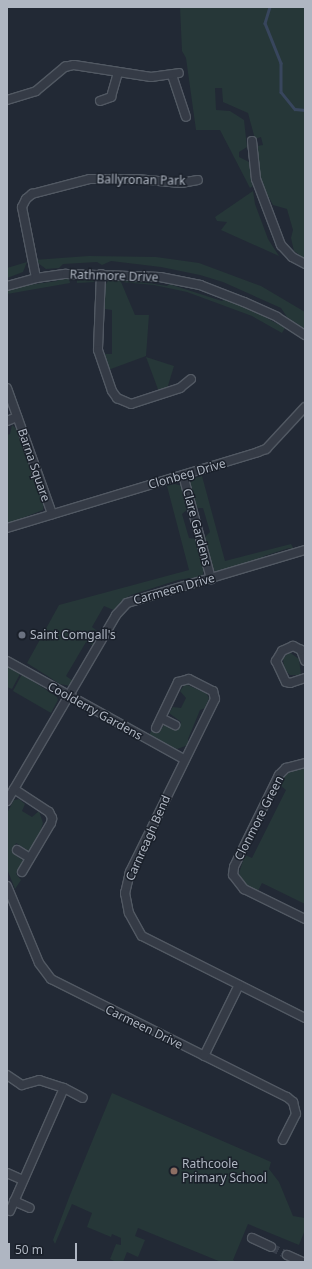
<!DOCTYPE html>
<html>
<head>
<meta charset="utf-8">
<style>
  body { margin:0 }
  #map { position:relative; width:312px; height:1269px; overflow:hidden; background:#222935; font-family:"Noto Sans",sans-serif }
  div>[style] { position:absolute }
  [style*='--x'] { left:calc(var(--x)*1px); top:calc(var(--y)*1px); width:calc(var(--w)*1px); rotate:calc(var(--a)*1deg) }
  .green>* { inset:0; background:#263738 }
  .stream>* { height:2.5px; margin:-1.25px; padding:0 1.25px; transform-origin:1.25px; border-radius:1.25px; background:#38465d }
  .street-tunnel>* { height:8px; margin-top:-4px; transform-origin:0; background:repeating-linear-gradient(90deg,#373e4a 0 8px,transparent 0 12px) }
  .roads { filter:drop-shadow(1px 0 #525963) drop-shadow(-1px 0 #525963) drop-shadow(0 1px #525963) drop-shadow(0 -1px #525963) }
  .street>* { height:8px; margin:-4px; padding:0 4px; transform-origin:4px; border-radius:4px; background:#353b46 }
  .dots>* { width:11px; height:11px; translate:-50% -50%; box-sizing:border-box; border:2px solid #1a202a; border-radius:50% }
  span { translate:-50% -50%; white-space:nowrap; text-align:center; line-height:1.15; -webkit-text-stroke:3px #1a202a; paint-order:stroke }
  .street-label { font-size:12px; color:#afb6c2 }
  .poi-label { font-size:12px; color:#afb6c2 }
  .left { translate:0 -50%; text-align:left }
  .frame { position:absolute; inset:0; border:8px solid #afb6c2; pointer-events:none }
  .scale { position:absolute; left:8px; top:1243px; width:69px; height:18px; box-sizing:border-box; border:2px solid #afb6c2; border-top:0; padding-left:5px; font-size:12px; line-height:14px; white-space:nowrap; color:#afb6c2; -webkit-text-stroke:3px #1a202a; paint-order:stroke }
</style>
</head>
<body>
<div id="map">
  <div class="green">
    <i style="clip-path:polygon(180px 7px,305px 7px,305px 259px,294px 251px,291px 238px,293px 230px,287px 209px,273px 205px,261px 183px,257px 146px,263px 145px,261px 137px,255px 139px,248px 113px,223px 102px,222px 88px,215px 88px,216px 110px,230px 111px,244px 120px,247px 147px,239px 152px,239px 157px,249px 162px,253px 186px,250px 188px,220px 130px,196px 130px,186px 58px,182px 51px)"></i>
    <i style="clip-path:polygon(253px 191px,255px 204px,268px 239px,279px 256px,221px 230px,227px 222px,217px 221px,215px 217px)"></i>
    <i style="clip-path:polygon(89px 256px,156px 257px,199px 263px,261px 286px,305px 312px,305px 329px,287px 317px,281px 308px,223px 282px,200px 275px,161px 267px,111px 261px,102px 265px,97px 262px,63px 264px,59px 268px,46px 269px,34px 260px)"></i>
    <i style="clip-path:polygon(27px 262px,23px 272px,7px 278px,7px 268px)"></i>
    <i style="clip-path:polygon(77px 277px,91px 278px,95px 282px,77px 283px)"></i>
    <i style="clip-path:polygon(110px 277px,141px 279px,142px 282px,167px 286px,169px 284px,222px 301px,225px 299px,252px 310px,285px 328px,282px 333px,252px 316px,187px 292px,154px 285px,121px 282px,135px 315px,149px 315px,146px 356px,108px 370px,104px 354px,112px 354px,112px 310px,105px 309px,105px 286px)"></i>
    <i style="clip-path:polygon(59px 278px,69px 278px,70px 283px,7px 294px,7px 288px,57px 281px)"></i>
    <i style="clip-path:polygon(146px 357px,174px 366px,167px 389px,159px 392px)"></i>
    <i style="clip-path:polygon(12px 425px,18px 430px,44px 503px,43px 510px,7px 524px,7px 435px,10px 434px)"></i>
    <i style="clip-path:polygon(202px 476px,225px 561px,291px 544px,295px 551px,289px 548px,264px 556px,260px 562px,221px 574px,213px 570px,204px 538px,210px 532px,203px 508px,197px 508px,190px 485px,192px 479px)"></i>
    <i style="clip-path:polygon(175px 484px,182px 486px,189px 508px,182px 514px,189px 538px,197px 539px,205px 567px,202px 577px,194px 581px,190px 578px,178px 580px,131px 595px,123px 600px,116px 611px,104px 606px,92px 627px,100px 633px,94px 646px,86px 642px,66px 676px,73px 681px,70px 686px,60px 684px,27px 663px,59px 605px,189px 570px,167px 486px)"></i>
    <i style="clip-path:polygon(289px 652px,299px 659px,301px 675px,290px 675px,284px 669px,283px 658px)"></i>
    <i style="clip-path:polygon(7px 666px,20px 674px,12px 689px,7px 687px)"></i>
    <i style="clip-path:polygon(22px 674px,57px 697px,58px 700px,51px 713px,13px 691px)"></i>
    <i style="clip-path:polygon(185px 684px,206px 693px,209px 698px,205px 708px,200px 710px,188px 739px,188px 745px,177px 749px,149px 735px,152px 730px,159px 733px,164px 725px,177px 730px,181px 722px,169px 713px,173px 707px,181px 708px,186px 698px,180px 691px)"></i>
    <i style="clip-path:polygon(305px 767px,305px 904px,262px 883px,258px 891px,244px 884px,239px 873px,245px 855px,252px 858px,286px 790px,280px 785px,284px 775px,291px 770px)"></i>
    <i style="clip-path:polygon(19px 799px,25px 804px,22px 811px,32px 817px,39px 811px,43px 823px,40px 833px,29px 851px,16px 843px,12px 852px,23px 861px,16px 874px,21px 880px,15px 889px,7px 869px,7px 813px,14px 800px)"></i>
    <i style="clip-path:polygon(112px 1093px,271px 1162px,269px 1169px,279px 1182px,293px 1216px,305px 1218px,305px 1230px,299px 1245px,248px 1224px,233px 1260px,236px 1262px,221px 1262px,138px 1228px,135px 1236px,145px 1240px,138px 1257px,127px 1252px,123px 1262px,116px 1262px,110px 1259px,116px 1244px,121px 1245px,121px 1238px,112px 1234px,111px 1237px,87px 1227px,92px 1213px,72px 1204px,55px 1244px,53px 1240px,70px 1195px)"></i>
  </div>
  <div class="stream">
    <i style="--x:270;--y:7;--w:17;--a:107"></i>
    <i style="--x:265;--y:23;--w:43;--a:68.2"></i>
    <i style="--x:281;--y:63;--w:29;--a:90"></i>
    <i style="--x:281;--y:92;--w:22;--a:51"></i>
    <i style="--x:295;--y:109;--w:10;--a:6"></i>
  </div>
  <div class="street-tunnel">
    <i style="--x:271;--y:1247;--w:18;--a:27"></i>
  </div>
  <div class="roads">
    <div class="street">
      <i style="--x:172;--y:75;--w:44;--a:71.6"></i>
      <i style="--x:7;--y:100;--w:30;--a:-17"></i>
      <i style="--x:36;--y:91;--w:38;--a:-40"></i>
      <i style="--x:65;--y:67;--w:9;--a:-13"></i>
      <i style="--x:74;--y:65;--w:78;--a:8.9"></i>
      <i style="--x:151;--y:77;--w:28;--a:-8"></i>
      <i style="--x:100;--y:101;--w:12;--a:-20"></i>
      <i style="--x:111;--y:97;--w:26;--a:-74"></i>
      <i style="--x:252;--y:141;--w:38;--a:84"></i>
      <i style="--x:256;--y:179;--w:71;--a:69.3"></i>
      <i style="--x:281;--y:245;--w:16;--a:47"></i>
      <i style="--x:292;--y:257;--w:15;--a:28"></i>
      <i style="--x:101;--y:274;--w:76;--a:92.3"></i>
      <i style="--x:98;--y:350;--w:43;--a:71.1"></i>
      <i style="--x:112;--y:391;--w:9;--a:54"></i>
      <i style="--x:117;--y:398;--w:15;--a:23"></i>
      <i style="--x:131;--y:404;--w:52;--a:-18.1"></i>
      <i style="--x:180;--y:388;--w:14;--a:-39"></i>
      <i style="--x:36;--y:278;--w:72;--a:-101.2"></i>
      <i style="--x:22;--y:207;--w:9;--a:-63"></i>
      <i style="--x:26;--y:199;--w:8;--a:-40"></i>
      <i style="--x:32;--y:194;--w:60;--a:-14.5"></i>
      <i style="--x:90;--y:179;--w:46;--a:0"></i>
      <i style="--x:136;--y:179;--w:45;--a:5.1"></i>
      <i style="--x:181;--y:183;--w:17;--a:-10"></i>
      <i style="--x:7;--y:286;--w:30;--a:-15"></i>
      <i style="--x:36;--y:278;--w:30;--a:-8"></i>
      <i style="--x:66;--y:274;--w:94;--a:1.8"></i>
      <i style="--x:160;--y:277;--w:41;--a:11.3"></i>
      <i style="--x:200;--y:285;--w:47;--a:21.1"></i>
      <i style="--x:244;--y:302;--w:36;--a:24"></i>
      <i style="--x:277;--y:317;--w:33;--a:33"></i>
      <i style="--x:7;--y:388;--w:134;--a:70.3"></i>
      <i style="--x:7;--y:421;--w:11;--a:-22"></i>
      <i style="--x:183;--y:475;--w:108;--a:74.9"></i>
      <i style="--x:7;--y:528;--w:262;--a:-16.8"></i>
      <i style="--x:258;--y:452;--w:9;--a:-21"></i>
      <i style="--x:266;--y:449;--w:57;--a:-47.1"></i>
      <i style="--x:7;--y:661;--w:202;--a:29"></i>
      <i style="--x:305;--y:661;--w:12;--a:-110"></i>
      <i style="--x:301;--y:650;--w:9;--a:-153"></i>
      <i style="--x:293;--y:646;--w:12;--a:156"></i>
      <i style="--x:282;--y:651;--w:12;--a:121"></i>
      <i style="--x:276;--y:661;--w:23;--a:65"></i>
      <i style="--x:286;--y:682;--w:4;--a:14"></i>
      <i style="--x:290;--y:683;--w:16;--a:-18"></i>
      <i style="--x:161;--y:718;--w:16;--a:27"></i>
      <i style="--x:156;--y:728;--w:51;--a:-64.4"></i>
      <i style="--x:178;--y:682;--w:11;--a:-15"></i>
      <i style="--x:189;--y:679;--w:27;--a:27"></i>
      <i style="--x:213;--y:691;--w:8;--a:76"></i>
      <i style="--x:215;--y:699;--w:193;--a:116.2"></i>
      <i style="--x:130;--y:872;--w:22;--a:103"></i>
      <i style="--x:125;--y:893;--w:20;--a:79"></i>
      <i style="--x:129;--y:913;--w:26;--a:61"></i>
      <i style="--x:142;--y:936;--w:182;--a:26.7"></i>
      <i style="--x:305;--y:763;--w:20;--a:165"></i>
      <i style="--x:286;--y:768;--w:10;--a:135"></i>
      <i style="--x:279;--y:775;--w:102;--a:116.1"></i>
      <i style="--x:234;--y:867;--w:8;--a:97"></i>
      <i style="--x:233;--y:875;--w:18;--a:52"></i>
      <i style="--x:244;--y:889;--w:68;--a:26.2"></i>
      <i style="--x:14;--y:789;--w:42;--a:33.3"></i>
      <i style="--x:49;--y:812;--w:7;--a:63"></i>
      <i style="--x:52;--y:818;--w:5;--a:101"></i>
      <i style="--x:51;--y:823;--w:57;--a:120.6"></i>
      <i style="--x:7;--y:801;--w:216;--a:-59.6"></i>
      <i style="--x:116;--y:615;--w:16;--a:-47"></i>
      <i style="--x:127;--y:603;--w:186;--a:-16.6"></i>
      <i style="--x:17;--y:850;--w:15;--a:32"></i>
      <i style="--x:7;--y:886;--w:83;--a:67.4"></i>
      <i style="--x:39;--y:963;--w:20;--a:53"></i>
      <i style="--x:51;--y:979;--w:264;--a:26.6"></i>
      <i style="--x:287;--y:1097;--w:8;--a:40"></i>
      <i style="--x:293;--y:1102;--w:12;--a:76"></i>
      <i style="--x:296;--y:1114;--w:29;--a:117"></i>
      <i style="--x:204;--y:1056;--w:79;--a:-63.8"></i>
      <i style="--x:7;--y:1075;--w:18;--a:34"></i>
      <i style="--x:22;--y:1085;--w:18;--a:-16"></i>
      <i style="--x:39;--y:1080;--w:26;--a:18"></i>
      <i style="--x:7;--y:1173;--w:17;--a:24"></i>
      <i style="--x:14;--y:1201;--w:17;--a:24"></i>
      <i style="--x:10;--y:1211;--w:134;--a:-66.3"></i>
      <i style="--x:64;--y:1088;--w:21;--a:28"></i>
      <i style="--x:252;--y:1238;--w:21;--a:25"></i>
      <i style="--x:287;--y:1255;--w:17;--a:24"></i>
    </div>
  </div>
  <div class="dots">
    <i style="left:22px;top:635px;background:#6b7280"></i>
    <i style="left:174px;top:1171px;background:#8d6e63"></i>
  </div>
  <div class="street-label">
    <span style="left:141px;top:180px;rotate:1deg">Ballyronan Park</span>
    <span style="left:114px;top:276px;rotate:2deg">Rathmore Drive</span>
    <span style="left:34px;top:465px;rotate:71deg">Barna Square</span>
    <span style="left:187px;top:474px;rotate:-16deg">Clonbeg Drive</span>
    <span style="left:197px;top:527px;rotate:75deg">Clare Gardens</span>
    <span style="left:174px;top:589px;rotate:-16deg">Carmeen Drive</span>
    <span style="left:95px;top:711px;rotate:29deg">Coolderry Gardens</span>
    <span style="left:259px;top:818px;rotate:-63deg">Clonmore Green</span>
    <span style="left:148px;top:838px;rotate:-66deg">Carnreagh Bend</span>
    <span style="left:144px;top:1027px;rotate:26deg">Carmeen Drive</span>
  </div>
  <div class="poi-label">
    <span class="left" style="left:30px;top:635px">Saint Comgall's</span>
    <span class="left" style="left:182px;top:1171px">Rathcoole<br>Primary School</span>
  </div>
  <div class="frame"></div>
  <div class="scale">50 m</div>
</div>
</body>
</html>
